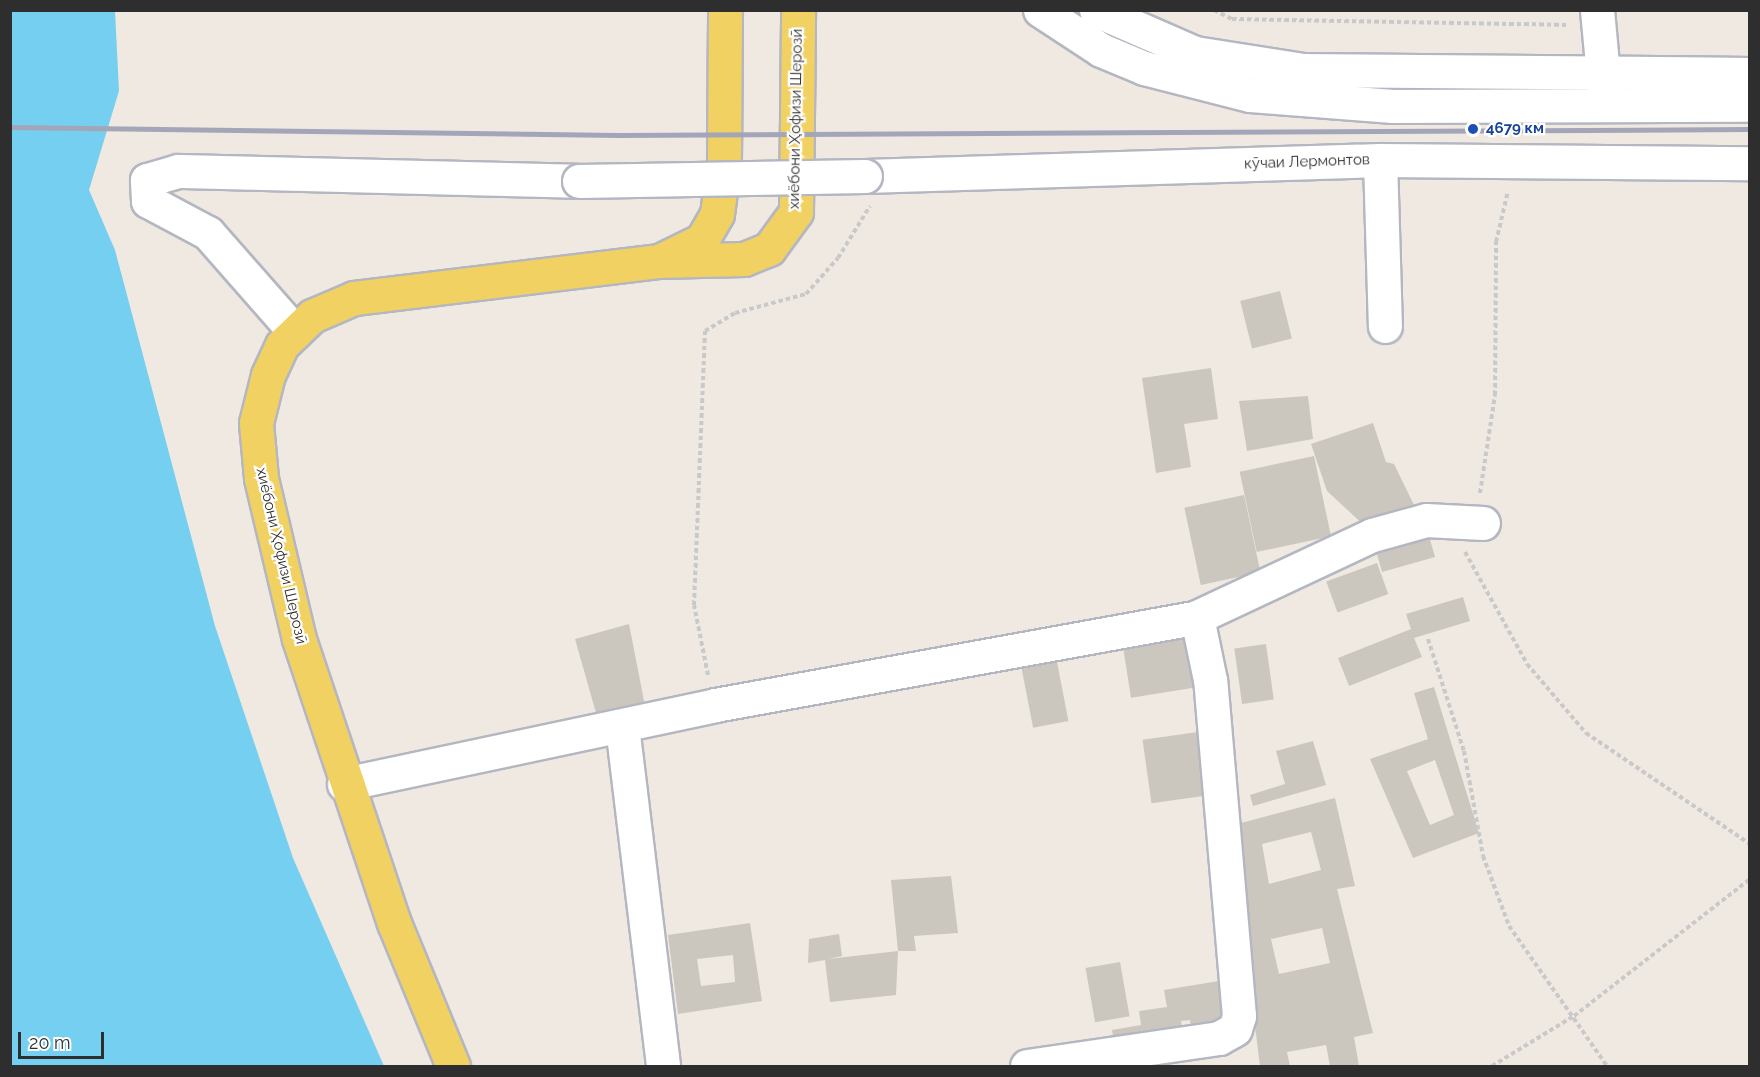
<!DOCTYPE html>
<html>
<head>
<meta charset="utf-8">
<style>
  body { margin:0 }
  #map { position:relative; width:1760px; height:1077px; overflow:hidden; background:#efe9e1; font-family:Raleway,sans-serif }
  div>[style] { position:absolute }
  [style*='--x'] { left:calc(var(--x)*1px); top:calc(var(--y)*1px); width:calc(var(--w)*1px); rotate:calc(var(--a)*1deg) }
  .water>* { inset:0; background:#75cff0 }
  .building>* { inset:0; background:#cbc7bf; transform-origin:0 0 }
  .path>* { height:4px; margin-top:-2px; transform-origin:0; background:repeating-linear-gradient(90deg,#c9c9c9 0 4.5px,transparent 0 7.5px) }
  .roads { filter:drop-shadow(2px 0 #b4b7c1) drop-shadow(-2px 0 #b4b7c1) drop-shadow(0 2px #b4b7c1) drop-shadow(0 -2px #b4b7c1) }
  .minor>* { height:33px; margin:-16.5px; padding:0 16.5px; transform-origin:16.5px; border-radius:16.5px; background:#fff }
  .major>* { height:33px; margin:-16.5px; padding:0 16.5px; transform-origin:16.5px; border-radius:16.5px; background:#f2d163 }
  .rail>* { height:4.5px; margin:-2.25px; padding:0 2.25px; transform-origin:2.25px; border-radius:2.25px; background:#a3a6b8 }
  .bridges { filter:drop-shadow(2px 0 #b4b7c1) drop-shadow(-2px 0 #b4b7c1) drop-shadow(0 2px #b4b7c1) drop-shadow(0 -2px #b4b7c1) }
  .minor-bridge>* { height:33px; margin:-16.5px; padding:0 16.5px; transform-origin:16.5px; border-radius:16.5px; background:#fff }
  .dots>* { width:16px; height:16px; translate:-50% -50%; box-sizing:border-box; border:3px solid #fff; border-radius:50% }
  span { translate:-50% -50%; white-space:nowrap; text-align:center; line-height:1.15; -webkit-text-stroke:4.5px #fff; paint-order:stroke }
  .street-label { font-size:15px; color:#2e2e2e }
  .transit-label { font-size:15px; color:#164399; font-weight:700 }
  .left { translate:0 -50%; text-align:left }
  .frame { position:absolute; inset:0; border:12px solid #2e2e2e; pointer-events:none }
  .scale { position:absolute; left:18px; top:1032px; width:86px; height:27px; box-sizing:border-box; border:3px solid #2e2e2e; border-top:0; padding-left:8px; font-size:18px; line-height:21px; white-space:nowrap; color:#2e2e2e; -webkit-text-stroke:4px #fff; paint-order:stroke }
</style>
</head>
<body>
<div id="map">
  <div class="water">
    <i style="clip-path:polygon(10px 11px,115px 11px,119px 91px,89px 190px,115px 250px,215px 626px,293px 858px,384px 1066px,11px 1066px)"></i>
  </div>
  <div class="building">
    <i style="left:1280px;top:291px;width:49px;height:41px;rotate:76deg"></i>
    <i style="clip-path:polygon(1211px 368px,1218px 419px,1184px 424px,1191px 467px,1156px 473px,1142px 378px)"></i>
    <i style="clip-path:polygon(1308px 396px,1313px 439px,1247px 451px,1239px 401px)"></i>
    <i style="clip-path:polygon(1373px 423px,1386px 462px,1394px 464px,1414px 505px,1367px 528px,1327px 491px,1311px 444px)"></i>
    <i style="left:1314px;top:456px;width:82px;height:76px;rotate:78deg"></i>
    <i style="left:1244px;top:495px;width:79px;height:61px;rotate:78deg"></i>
    <i style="left:1427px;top:529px;width:29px;height:55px;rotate:74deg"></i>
    <i style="left:1377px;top:563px;width:33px;height:54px;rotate:70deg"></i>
    <i style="clip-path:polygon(1463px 597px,1470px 621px,1414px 638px,1422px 657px,1349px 686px,1338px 658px,1411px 629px,1406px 614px)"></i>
    <i style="clip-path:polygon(629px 624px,646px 711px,598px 720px,575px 639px)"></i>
    <i style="left:1195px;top:635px;width:52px;height:73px;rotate:81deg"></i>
    <i style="left:1266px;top:644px;width:56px;height:32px;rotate:82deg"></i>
    <i style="left:1057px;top:662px;width:60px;height:36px;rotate:79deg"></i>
    <i style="clip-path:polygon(evenodd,1434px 687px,1479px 833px,1413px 858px,1370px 759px,1428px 739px,1414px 693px,1434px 687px,1435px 760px,1454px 815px,1430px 825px,1407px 771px,1435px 760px)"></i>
    <i style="left:1198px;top:732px;width:64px;height:56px;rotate:82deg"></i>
    <i style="clip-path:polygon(1313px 741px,1326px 785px,1253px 806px,1250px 795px,1285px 784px,1276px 751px)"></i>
    <i style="clip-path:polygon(evenodd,1335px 798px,1355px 886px,1337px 889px,1373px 1033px,1354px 1037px,1359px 1066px,1330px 1066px,1326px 1045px,1287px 1052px,1290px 1066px,1260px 1066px,1230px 826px,1335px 798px,1311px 832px,1321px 870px,1269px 884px,1262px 844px,1311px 832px,1335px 798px,1322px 928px,1330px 963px,1279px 974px,1271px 939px,1322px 928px)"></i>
    <i style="clip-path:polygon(951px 876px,958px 933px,914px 936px,916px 951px,898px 951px,891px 880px)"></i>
    <i style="clip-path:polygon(evenodd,750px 923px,762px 1001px,678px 1014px,668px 935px,750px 923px,733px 955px,735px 982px,701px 986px,697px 959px,733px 955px)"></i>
    <i style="clip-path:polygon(839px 934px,842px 956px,828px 959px,898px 951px,896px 995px,830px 1002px,825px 960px,808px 963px,809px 939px)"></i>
    <i style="left:1120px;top:962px;width:55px;height:35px;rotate:80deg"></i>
    <i style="clip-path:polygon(1219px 981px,1225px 1023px,1191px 1028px,1190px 1020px,1181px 1021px,1183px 1032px,1114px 1043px,1112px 1030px,1141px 1025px,1139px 1011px,1167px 1007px,1164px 990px)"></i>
  </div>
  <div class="path">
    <i style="--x:1214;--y:10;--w:20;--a:27"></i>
    <i style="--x:1232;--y:19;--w:337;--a:1"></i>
    <i style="--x:1480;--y:493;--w:99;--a:-81.3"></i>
    <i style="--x:1495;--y:395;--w:153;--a:-89.6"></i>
    <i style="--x:1496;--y:242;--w:52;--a:-76.8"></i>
    <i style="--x:1465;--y:552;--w:128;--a:61"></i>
    <i style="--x:1527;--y:664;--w:91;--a:49.5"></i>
    <i style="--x:1586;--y:733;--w:198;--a:34.1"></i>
    <i style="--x:1428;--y:639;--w:118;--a:72.2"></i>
    <i style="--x:1464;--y:751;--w:107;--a:79.7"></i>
    <i style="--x:1483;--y:856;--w:75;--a:69.6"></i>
    <i style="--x:1509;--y:926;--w:171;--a:55"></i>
    <i style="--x:708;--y:675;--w:71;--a:-101.3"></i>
    <i style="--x:694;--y:605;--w:274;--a:-87.7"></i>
    <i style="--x:705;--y:331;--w:35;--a:-31"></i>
    <i style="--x:735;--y:313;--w:73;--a:-15"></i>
    <i style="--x:806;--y:294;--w:48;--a:-48.4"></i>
    <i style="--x:838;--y:258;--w:61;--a:-58.4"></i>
    <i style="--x:1492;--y:1066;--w:96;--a:-31.4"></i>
    <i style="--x:1574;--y:1016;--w:223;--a:-37.9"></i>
  </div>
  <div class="roads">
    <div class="minor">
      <i style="--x:1040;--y:10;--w:73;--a:33.3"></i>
      <i style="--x:1101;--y:50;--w:47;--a:22.7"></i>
      <i style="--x:1144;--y:68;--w:109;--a:14.3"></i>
      <i style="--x:1250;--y:95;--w:143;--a:4.4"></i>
      <i style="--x:1393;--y:106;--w:357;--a:-0.2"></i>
      <i style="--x:1096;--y:10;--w:108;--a:23.5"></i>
      <i style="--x:1195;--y:53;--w:108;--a:9"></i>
      <i style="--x:1302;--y:70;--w:448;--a:0.5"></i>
      <i style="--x:1597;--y:10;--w:86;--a:84.7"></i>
      <i style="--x:1380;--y:160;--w:166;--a:88.3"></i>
      <i style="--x:865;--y:176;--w:515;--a:-1.78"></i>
      <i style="--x:1380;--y:160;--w:370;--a:0.5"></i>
      <i style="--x:295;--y:332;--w:132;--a:-131.3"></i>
      <i style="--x:208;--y:233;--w:68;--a:-151.9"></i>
      <i style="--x:148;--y:201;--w:21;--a:-93"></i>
      <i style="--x:147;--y:180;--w:32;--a:-16"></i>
      <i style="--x:178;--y:171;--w:401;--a:1.4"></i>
      <i style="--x:622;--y:726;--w:342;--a:83.1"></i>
      <i style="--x:344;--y:784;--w:379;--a:-12"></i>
      <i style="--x:715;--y:705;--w:490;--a:-10.3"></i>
      <i style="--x:1197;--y:617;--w:193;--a:-25.1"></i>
      <i style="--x:1372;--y:535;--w:56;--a:-15.5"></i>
      <i style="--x:1426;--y:520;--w:57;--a:3"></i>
      <i style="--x:1027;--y:1066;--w:194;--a:-8.3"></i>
      <i style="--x:1219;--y:1038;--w:18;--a:-29"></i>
      <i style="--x:1235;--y:1029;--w:14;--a:-73"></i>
      <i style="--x:1239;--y:1016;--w:337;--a:-94.9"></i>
      <i style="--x:1210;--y:680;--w:64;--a:-101.7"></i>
    </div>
    <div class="major">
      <i style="--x:665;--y:258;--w:41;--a:-25.9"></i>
      <i style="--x:702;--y:240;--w:30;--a:-60"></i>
      <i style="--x:717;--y:214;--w:53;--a:-82.5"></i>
      <i style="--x:724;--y:161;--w:151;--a:-89.6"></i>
      <i style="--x:453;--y:1066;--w:155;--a:-112.4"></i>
      <i style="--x:394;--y:923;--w:299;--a:-108.5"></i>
      <i style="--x:299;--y:639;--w:165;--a:-103.3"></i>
      <i style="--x:261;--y:478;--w:55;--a:-95.2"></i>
      <i style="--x:256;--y:423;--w:49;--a:-76"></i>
      <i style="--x:268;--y:375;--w:33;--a:-65"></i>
      <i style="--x:282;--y:345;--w:42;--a:-44"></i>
      <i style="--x:312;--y:316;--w:46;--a:-23.2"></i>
      <i style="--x:354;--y:298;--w:306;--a:-6.9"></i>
      <i style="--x:658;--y:261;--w:86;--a:-1.3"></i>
      <i style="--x:744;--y:259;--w:27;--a:-22"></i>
      <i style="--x:769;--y:249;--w:46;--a:-53.9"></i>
      <i style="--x:796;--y:212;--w:202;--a:-89.4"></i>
    </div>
  </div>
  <div class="rail">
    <i style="--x:10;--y:127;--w:608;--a:0.75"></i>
    <i style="--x:618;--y:135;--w:1132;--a:-0.3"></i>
  </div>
  <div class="bridges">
    <div class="minor-bridge">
      <i style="--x:579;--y:181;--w:286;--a:-1"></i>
    </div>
  </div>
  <div class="dots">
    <i style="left:1473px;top:129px;background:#1a4fb4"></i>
  </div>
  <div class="street-label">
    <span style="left:796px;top:119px;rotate:-89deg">хиёбони Ҳофизи Шерозӣ</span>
    <span style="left:1307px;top:162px;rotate:-2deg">кӯчаи Лермонтов</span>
    <span style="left:281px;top:556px;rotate:77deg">хиёбони Ҳофизи Шерозӣ</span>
  </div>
  <div class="transit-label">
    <span class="left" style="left:1486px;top:129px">4679 км</span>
  </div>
  <div class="frame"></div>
  <div class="scale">20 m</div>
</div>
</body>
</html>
